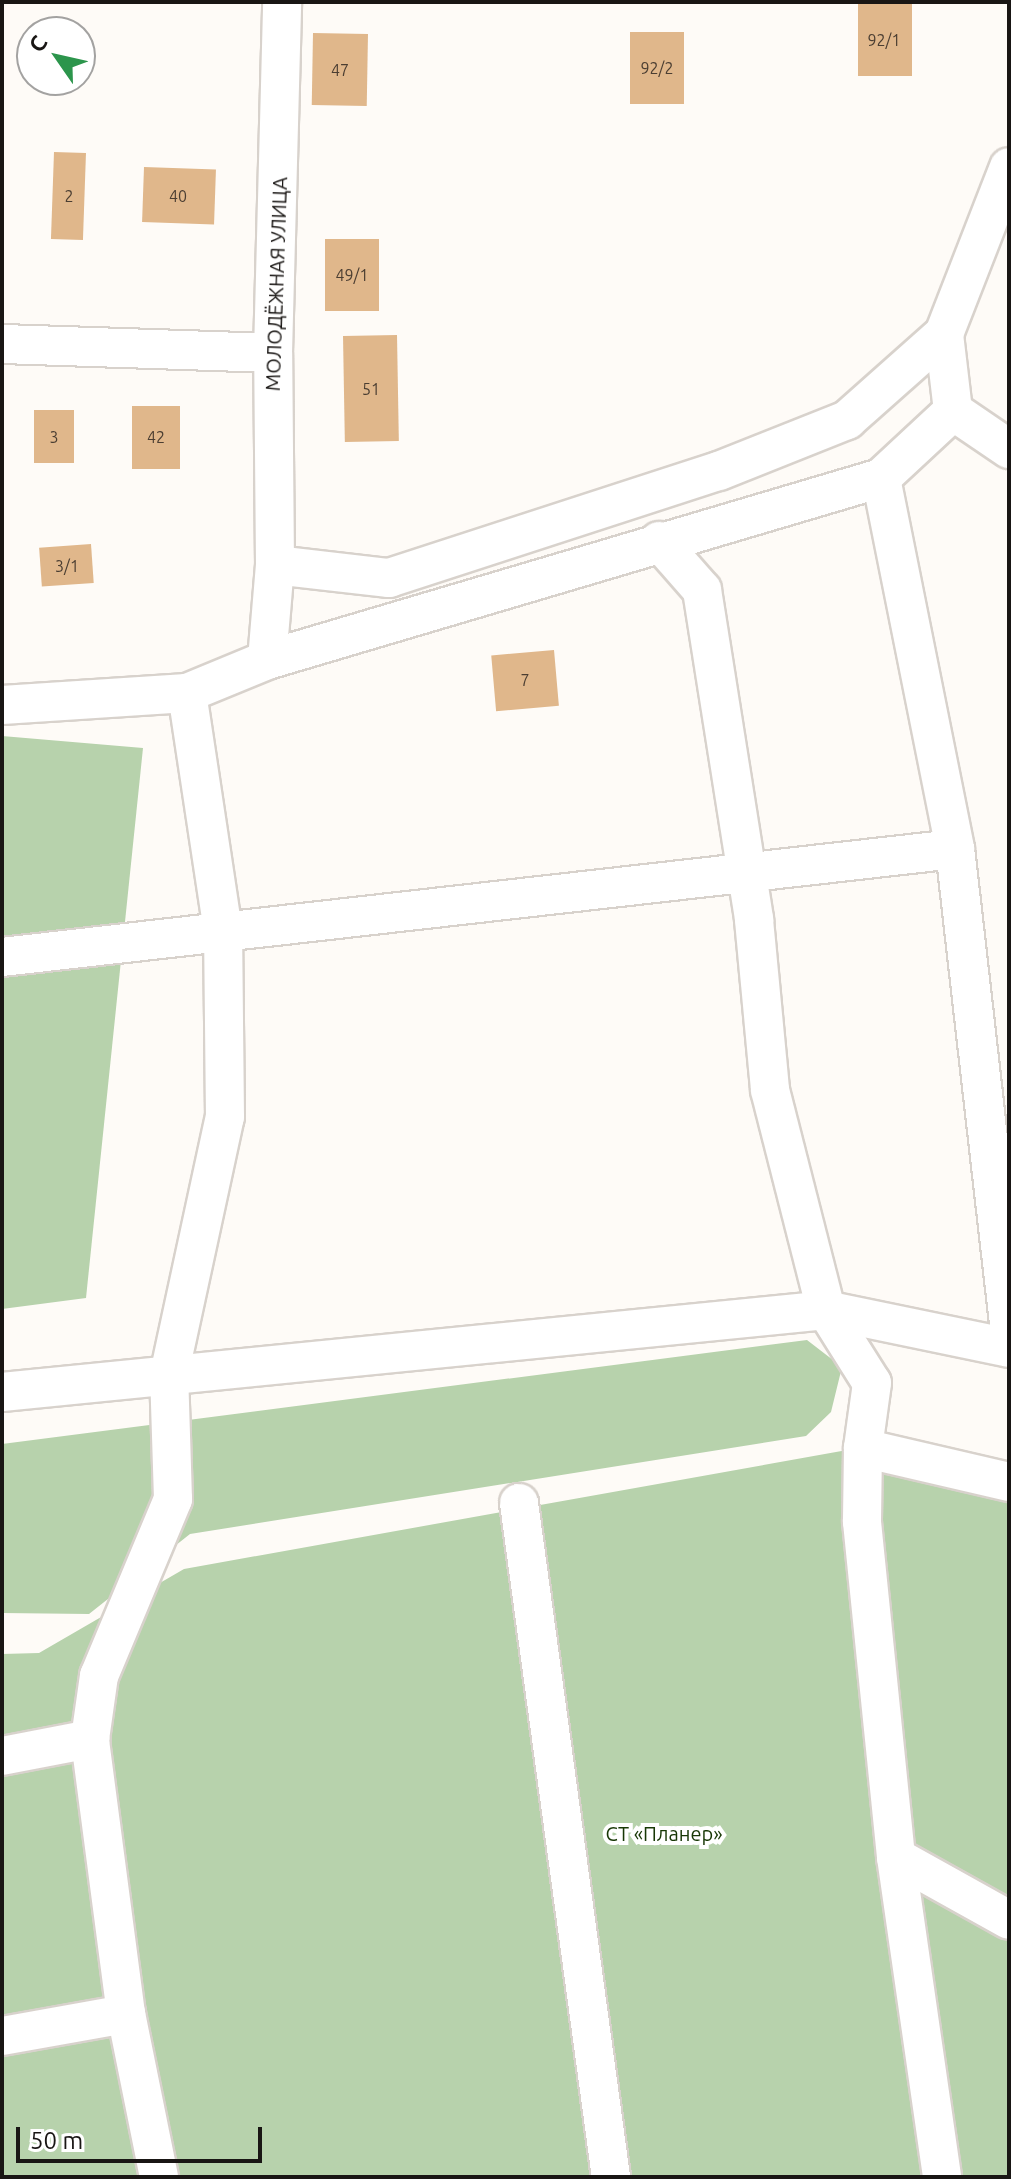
<!DOCTYPE html>
<html>
<head>
<meta charset="utf-8">
<style>
  body { margin:0 }
  #map { position:relative; width:1011px; height:2179px; overflow:hidden; background:#fefbf7; font-family:Ubuntu,sans-serif }
  div>[style] { position:absolute }
  [style*='--x'] { left:calc(var(--x)*1px); top:calc(var(--y)*1px); width:calc(var(--w)*1px); rotate:calc(var(--a)*1deg) }
  .green>* { inset:0; background:#b7d2ac }
  .building>* { inset:0; background:#e0b78b; transform-origin:0 0 }
  .roads { filter:drop-shadow(2px 0 #d8d2cc) drop-shadow(-2px 0 #d8d2cc) drop-shadow(0 2px #d8d2cc) drop-shadow(0 -2px #d8d2cc) }
  .minor>* { height:38px; margin:-19px; padding:0 19px; transform-origin:19px; border-radius:19px; background:#fff }
  span { translate:-50% -50%; white-space:nowrap; text-align:center; line-height:1.15; -webkit-text-stroke:8px #fff; paint-order:stroke }
  .number-label { font-size:16px; color:#4b3e32 }
  .number-label span { -webkit-text-stroke-width:0 }
  .street-label { font-size:20px; color:#191614 }
  .park-label { font-size:20px; color:#173705 }
  .frame { position:absolute; inset:0; border:4px solid #191614; pointer-events:none }
  .north { position:absolute; left:16px; top:16px; width:80px; height:80px; box-sizing:border-box; background:#fff; border:2px solid #a3a2a1; border-radius:50%; rotate:304deg; font-size:22px; font-weight:700; line-height:32px; text-align:center; color:#191614 }
  .north::after { content:''; display:block; margin:auto; width:28px; height:36px; background:#2c954c; clip-path:polygon(50% 0,100% 100%,50% 72%,0 100%) }
  .scale { position:absolute; left:16px; top:2127px; width:246px; height:36px; box-sizing:border-box; border:4px solid #191614; border-top:0; padding-left:10px; font-size:24px; line-height:28px; white-space:nowrap; color:#191614; -webkit-text-stroke:6px #fff; paint-order:stroke }
</style>
</head>
<body>
<div id="map">
  <div class="green">
    <i style="clip-path:polygon(2px 736px,143px 748px,86px 1298px,2px 1309px)"></i>
    <i style="clip-path:polygon(807px 1340px,842px 1367px,831px 1412px,806px 1436px,190px 1534px,89px 1614px,2px 1613px,2px 1444px)"></i>
    <i style="clip-path:polygon(903px 1440px,1009px 1463px,1009px 2177px,2px 2177px,2px 1654px,39px 1653px,184px 1569px)"></i>
  </div>
  <div class="building">
    <i style="left:858px;top:4px;width:54px;height:72px"></i>
    <i style="left:630px;top:32px;width:54px;height:72px"></i>
    <i style="left:313px;top:33px;width:55px;height:72px;rotate:1deg"></i>
    <i style="left:54px;top:152px;width:32px;height:87px;rotate:2deg"></i>
    <i style="left:144px;top:167px;width:72px;height:55px;rotate:2deg"></i>
    <i style="left:325px;top:239px;width:54px;height:72px"></i>
    <i style="left:397px;top:335px;width:106px;height:54px;rotate:89deg"></i>
    <i style="left:132px;top:406px;width:48px;height:63px"></i>
    <i style="left:74px;top:410px;width:53px;height:40px;rotate:90deg"></i>
    <i style="left:91px;top:544px;width:39px;height:52px;rotate:86deg"></i>
    <i style="left:554px;top:650px;width:56px;height:63px;rotate:85deg"></i>
  </div>
  <div class="roads">
    <div class="minor">
      <i style="--x:2;--y:344;--w:271;--a:1.9"></i>
      <i style="--x:953;--y:411;--w:68;--a:34.2"></i>
      <i style="--x:881;--y:478;--w:378;--a:78.7"></i>
      <i style="--x:659;--y:541;--w:65;--a:48.7"></i>
      <i style="--x:702;--y:590;--w:334;--a:81"></i>
      <i style="--x:754;--y:920;--w:171;--a:84.6"></i>
      <i style="--x:770;--y:1090;--w:227;--a:75.7"></i>
      <i style="--x:826;--y:1310;--w:86;--a:57.8"></i>
      <i style="--x:872;--y:1383;--w:66;--a:97.9"></i>
      <i style="--x:863;--y:1448;--w:74;--a:90.8"></i>
      <i style="--x:862;--y:1522;--w:337;--a:84.2"></i>
      <i style="--x:896;--y:1857;--w:323;--a:81.8"></i>
      <i style="--x:275;--y:565;--w:115;--a:6.5"></i>
      <i style="--x:389;--y:578;--w:347;--a:-18"></i>
      <i style="--x:719;--y:471;--w:138;--a:-21.7"></i>
      <i style="--x:847;--y:420;--w:130;--a:-41.6"></i>
      <i style="--x:944;--y:334;--w:179;--a:-68.7"></i>
      <i style="--x:267;--y:660;--w:640;--a:-16.51"></i>
      <i style="--x:881;--y:478;--w:98;--a:-42.9"></i>
      <i style="--x:953;--y:411;--w:78;--a:-96.7"></i>
      <i style="--x:2;--y:705;--w:185;--a:-3.7"></i>
      <i style="--x:187;--y:693;--w:87;--a:-22.4"></i>
      <i style="--x:267;--y:660;--w:95;--a:-85.2"></i>
      <i style="--x:275;--y:565;--w:212;--a:-90.5"></i>
      <i style="--x:273;--y:353;--w:351;--a:-88.5"></i>
      <i style="--x:2;--y:957;--w:959;--a:-6.47"></i>
      <i style="--x:955;--y:849;--w:477;--a:83.5"></i>
      <i style="--x:2;--y:1392;--w:828;--a:-5.68"></i>
      <i style="--x:826;--y:1310;--w:187;--a:11.7"></i>
      <i style="--x:863;--y:1448;--w:150;--a:13.1"></i>
      <i style="--x:519;--y:1503;--w:680;--a:82.23"></i>
      <i style="--x:2;--y:1756;--w:90;--a:-10.9"></i>
      <i style="--x:896;--y:1857;--w:129;--a:29.1"></i>
      <i style="--x:2;--y:2036;--w:126;--a:-10.1"></i>
      <i style="--x:159;--y:2177;--w:166;--a:-101.4"></i>
      <i style="--x:126;--y:2014;--w:277;--a:-97.5"></i>
      <i style="--x:90;--y:1739;--w:64;--a:-81.9"></i>
      <i style="--x:99;--y:1676;--w:192;--a:-67.3"></i>
      <i style="--x:173;--y:1499;--w:124;--a:-91.8"></i>
      <i style="--x:169;--y:1375;--w:264;--a:-77.8"></i>
      <i style="--x:225;--y:1117;--w:186;--a:-90.6"></i>
      <i style="--x:223;--y:931;--w:241;--a:-98.6"></i>
    </div>
  </div>
  <div class="number-label">
    <span style="left:884px;top:40px">92/1</span>
    <span style="left:657px;top:68px">92/2</span>
    <span style="left:340px;top:70px">47</span>
    <span style="left:69px;top:196px">2</span>
    <span style="left:178px;top:196px">40</span>
    <span style="left:352px;top:275px">49/1</span>
    <span style="left:371px;top:389px">51</span>
    <span style="left:54px;top:437px">3</span>
    <span style="left:156px;top:437px">42</span>
    <span style="left:67px;top:566px">3/1</span>
    <span style="left:525px;top:680px">7</span>
  </div>
  <div class="street-label">
    <span style="left:276px;top:284px;rotate:-88deg">МОЛОДЁЖНАЯ УЛИЦА</span>
  </div>
  <div class="park-label">
    <span style="left:664px;top:1833px">СТ «Планер»</span>
  </div>
  <div class="frame"></div>
  <div class="north">С</div>
  <div class="scale">50 m</div>
</div>
</body>
</html>
